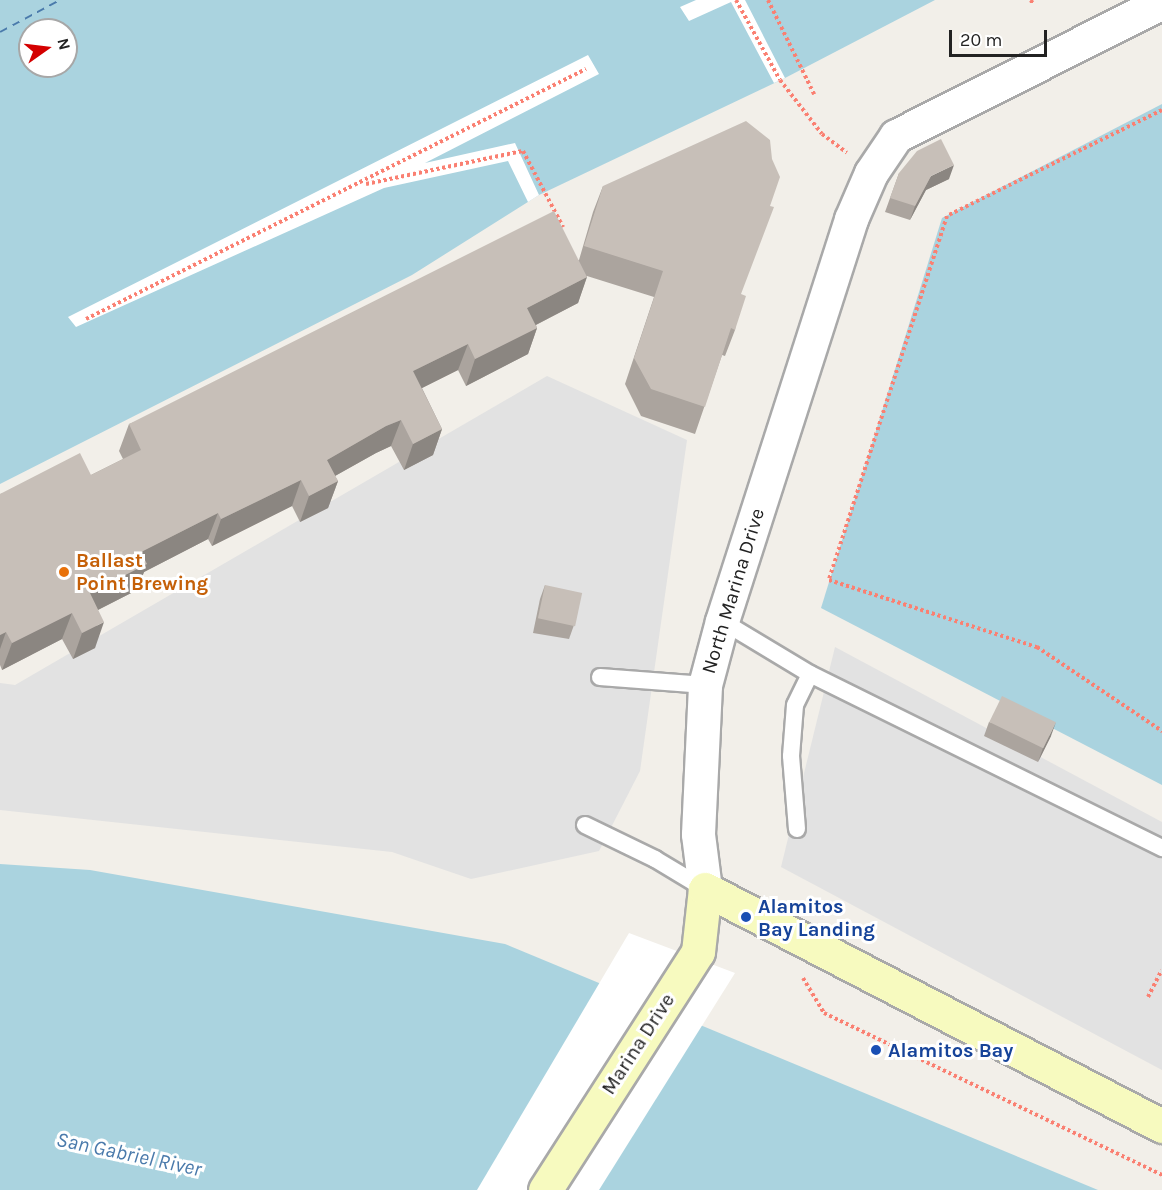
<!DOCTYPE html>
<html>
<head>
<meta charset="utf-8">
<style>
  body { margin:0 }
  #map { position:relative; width:1162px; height:1190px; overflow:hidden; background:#f2efe9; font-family:Karla,sans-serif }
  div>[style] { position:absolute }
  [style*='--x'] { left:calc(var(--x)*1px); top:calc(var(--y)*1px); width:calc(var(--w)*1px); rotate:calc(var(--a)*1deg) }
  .parking>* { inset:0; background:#e2e2e2 }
  .water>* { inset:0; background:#aad3df }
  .pier>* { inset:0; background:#fff }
  .ferry>* { height:1.5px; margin-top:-0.75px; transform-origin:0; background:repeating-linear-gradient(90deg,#4a7aab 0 8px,transparent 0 14px) }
  .path>* { height:4px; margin-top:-2px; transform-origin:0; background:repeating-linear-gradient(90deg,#fa8072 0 3px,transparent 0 6px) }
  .roads { filter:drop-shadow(2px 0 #a9a9a9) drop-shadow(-2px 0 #a9a9a9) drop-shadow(0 2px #a9a9a9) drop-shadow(0 -2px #a9a9a9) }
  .lane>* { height:16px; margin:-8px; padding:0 8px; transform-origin:8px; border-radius:8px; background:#fff }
  .street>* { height:33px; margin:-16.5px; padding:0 16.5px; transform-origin:16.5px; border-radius:16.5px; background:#fff }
  .secondary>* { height:33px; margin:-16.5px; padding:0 16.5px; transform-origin:16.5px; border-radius:16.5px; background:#f7fabf }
  .wall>* { inset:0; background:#aba49e }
  .shaded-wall>* { inset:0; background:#8b8681 }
  .building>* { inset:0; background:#c7bfb8; transform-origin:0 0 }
  .dots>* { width:16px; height:16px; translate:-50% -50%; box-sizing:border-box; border:3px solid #fff; border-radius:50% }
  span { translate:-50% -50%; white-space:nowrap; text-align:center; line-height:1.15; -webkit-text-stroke:6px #fff; paint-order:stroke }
  .food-label { font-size:20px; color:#c56008; font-weight:700 }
  .left { translate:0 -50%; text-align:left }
  .street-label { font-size:20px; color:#222 }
  .transit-label { font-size:20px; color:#164399; font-weight:700 }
  .water-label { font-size:21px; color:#4a7aab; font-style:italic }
  .north { position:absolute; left:18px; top:18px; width:60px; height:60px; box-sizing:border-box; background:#fff; border:2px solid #a7a7a7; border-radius:50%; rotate:76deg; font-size:16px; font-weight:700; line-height:24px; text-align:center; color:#222 }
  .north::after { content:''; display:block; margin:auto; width:21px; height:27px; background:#d40000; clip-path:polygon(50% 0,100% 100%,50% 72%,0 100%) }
  .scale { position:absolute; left:949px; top:30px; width:98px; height:27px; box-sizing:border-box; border:3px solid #222; border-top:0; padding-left:8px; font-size:18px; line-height:21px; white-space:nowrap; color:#222; -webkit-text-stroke:4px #fff; paint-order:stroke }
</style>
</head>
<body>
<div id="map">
  <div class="parking">
    <i style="clip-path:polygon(547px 376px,687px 440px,640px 771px,599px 851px,471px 879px,392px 852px,0 810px,0 683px,15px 685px)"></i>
    <i style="clip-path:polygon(835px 647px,1162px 822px,1162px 1070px,781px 867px)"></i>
  </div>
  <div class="water">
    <i style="clip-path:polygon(evenodd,0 0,935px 0,785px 78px,539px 195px,412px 275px,0 484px,0 0,30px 30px,66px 30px,66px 66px,30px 66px,30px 30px)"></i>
    <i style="clip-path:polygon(1162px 104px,1162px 785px,821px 608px,942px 218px)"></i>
    <i style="clip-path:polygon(0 864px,90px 870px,505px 944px,1098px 1190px,0 1190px)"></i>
  </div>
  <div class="pier">
    <i style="clip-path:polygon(696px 0,745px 0,785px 78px,774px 83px,731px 2px,689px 21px,680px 7px)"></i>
    <i style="clip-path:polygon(588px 55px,599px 74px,425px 163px,515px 143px,539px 195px,528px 202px,508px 161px,384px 188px,76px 327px,68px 317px)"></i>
    <i style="clip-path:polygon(629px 933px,735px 973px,599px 1190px,477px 1190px)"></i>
  </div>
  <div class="ferry">
    <i style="--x:0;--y:32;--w:68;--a:-28.1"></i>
  </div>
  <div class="path">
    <i style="--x:736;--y:0;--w:91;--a:61.2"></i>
    <i style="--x:780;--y:80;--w:68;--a:52.1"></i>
    <i style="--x:822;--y:134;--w:31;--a:37"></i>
    <i style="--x:768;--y:0;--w:105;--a:63.9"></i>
    <i style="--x:1031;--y:0;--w:5;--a:68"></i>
    <i style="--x:1162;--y:110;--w:240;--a:153.8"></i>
    <i style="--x:947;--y:216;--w:383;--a:108"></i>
    <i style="--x:829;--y:580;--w:219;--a:17.9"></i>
    <i style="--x:1037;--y:647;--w:151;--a:33.9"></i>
    <i style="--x:366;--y:184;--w:160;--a:-11.9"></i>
    <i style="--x:523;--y:151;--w:86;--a:62.2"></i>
    <i style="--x:86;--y:319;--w:559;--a:-26.57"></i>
    <i style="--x:803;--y:978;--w:41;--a:59"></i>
    <i style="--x:824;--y:1013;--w:375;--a:25.6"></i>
    <i style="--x:1148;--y:997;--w:30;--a:-63"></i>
  </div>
  <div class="roads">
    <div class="lane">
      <i style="--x:722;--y:621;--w:103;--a:31.1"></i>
      <i style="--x:810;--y:674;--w:393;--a:26.3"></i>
      <i style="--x:600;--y:677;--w:105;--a:4.4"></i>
      <i style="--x:585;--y:825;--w:78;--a:25.9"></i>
      <i style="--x:655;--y:859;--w:58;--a:31"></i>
      <i style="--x:797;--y:829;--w:73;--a:-94.7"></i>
      <i style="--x:791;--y:756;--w:51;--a:-85.5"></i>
      <i style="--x:795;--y:705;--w:34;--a:-64"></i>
    </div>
    <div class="street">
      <i style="--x:705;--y:889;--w:55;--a:-97.3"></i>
      <i style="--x:698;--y:834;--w:149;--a:-87.3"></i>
      <i style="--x:705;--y:685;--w:66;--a:-75.1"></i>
      <i style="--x:722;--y:621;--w:422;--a:-72.2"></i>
      <i style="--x:851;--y:219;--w:50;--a:-66.5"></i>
      <i style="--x:871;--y:173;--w:45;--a:-56"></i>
      <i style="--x:896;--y:136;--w:298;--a:-26.7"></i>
    </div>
    <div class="secondary">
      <i style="--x:545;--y:1190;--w:283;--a:-57.3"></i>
      <i style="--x:698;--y:952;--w:63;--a:-83.7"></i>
      <i style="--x:705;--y:889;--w:515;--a:27.41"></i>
    </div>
  </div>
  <div class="wall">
    <i style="clip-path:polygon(899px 173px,949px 179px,926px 190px,910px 220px,885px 212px)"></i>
    <i style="clip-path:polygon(603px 186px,741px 294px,735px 330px,725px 356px,722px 355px,695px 434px,641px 416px,625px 384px,654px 297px,587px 276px,578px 303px,536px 325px,537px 328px,528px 354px,466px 386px,458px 370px,422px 388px,442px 429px,433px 455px,404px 470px,391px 446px,376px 453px,335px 476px,338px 481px,328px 508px,300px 522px,292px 506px,212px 546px,208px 539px,144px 572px,137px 590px,98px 610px,95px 648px,73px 659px,62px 639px,2px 670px,0 665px,0 494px,91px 475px,123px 459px,119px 451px,129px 424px,579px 260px,593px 212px)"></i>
    <i style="clip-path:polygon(545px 585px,574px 625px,569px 639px,533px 633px,540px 599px)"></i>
    <i style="clip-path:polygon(989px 722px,1051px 736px,1038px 762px,984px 736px)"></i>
  </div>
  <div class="shaded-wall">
    <i style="clip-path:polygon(954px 165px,949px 179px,926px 190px,910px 220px,915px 206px,931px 176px)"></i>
    <i style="clip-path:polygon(587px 277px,578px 303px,518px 334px,527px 308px)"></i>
    <i style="clip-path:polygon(537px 328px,528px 354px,466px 386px,475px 359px)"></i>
    <i style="clip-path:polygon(468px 344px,458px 370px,404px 397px,413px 371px)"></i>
    <i style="clip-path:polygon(401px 420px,391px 446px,376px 453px,317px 486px,327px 460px,386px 426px)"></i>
    <i style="clip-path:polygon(442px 429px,433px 455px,404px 470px,413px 444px)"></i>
    <i style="clip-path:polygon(301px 480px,292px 506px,212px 546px,221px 519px)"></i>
    <i style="clip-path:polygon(338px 481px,328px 508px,300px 522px,309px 496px)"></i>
    <i style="clip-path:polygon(218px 513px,208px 539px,144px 572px,137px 590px,80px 619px,90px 593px,141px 552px)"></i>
    <i style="clip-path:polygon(72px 613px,62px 639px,2px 670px,12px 643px)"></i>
    <i style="clip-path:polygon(104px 622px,95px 648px,73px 659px,82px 633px)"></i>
    <i style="clip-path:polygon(6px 632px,0 649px,0 635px)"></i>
    <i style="clip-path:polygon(1056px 722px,1051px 736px,1038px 762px,1043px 748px)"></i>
  </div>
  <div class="building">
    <i style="clip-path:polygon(746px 121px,770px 140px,772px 159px,780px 177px,770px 206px,774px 207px,741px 294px,746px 296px,735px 330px,731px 328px,705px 407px,651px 389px,634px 358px,663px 271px,584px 246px,603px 186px)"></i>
    <i style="clip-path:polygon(941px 139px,954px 165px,931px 176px,915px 206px,890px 198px,899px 173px,917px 151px)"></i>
    <i style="clip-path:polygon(554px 211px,587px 277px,527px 308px,537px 328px,475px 359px,468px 344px,413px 371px,442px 429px,413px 444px,401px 420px,386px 426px,327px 460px,338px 481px,309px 496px,301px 480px,221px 519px,218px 513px,141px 552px,147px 564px,90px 593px,104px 622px,82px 633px,72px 613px,12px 643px,6px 632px,0 635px,0 494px,80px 453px,91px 475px,141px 450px,129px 424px)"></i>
    <i style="left:545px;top:585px;width:38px;height:34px;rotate:12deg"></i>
    <i style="left:1002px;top:696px;width:60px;height:29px;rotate:26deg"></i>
  </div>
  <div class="dots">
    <i style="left:64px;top:572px;background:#e8710a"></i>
    <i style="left:746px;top:917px;background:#1a4fb4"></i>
    <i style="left:876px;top:1050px;background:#1a4fb4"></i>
  </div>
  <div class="food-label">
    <span class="left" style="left:76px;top:572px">Ballast<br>Point Brewing</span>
  </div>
  <div class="street-label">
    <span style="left:733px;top:591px;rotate:-73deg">North Marina Drive</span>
    <span style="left:638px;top:1044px;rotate:-57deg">Marina Drive</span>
  </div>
  <div class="transit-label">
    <span class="left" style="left:758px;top:918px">Alamitos<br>Bay Landing</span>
    <span class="left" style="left:888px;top:1050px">Alamitos Bay</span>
  </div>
  <div class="water-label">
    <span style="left:129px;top:1154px;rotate:12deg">San Gabriel River</span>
  </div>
  <div class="north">N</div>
  <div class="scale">20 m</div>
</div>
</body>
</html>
